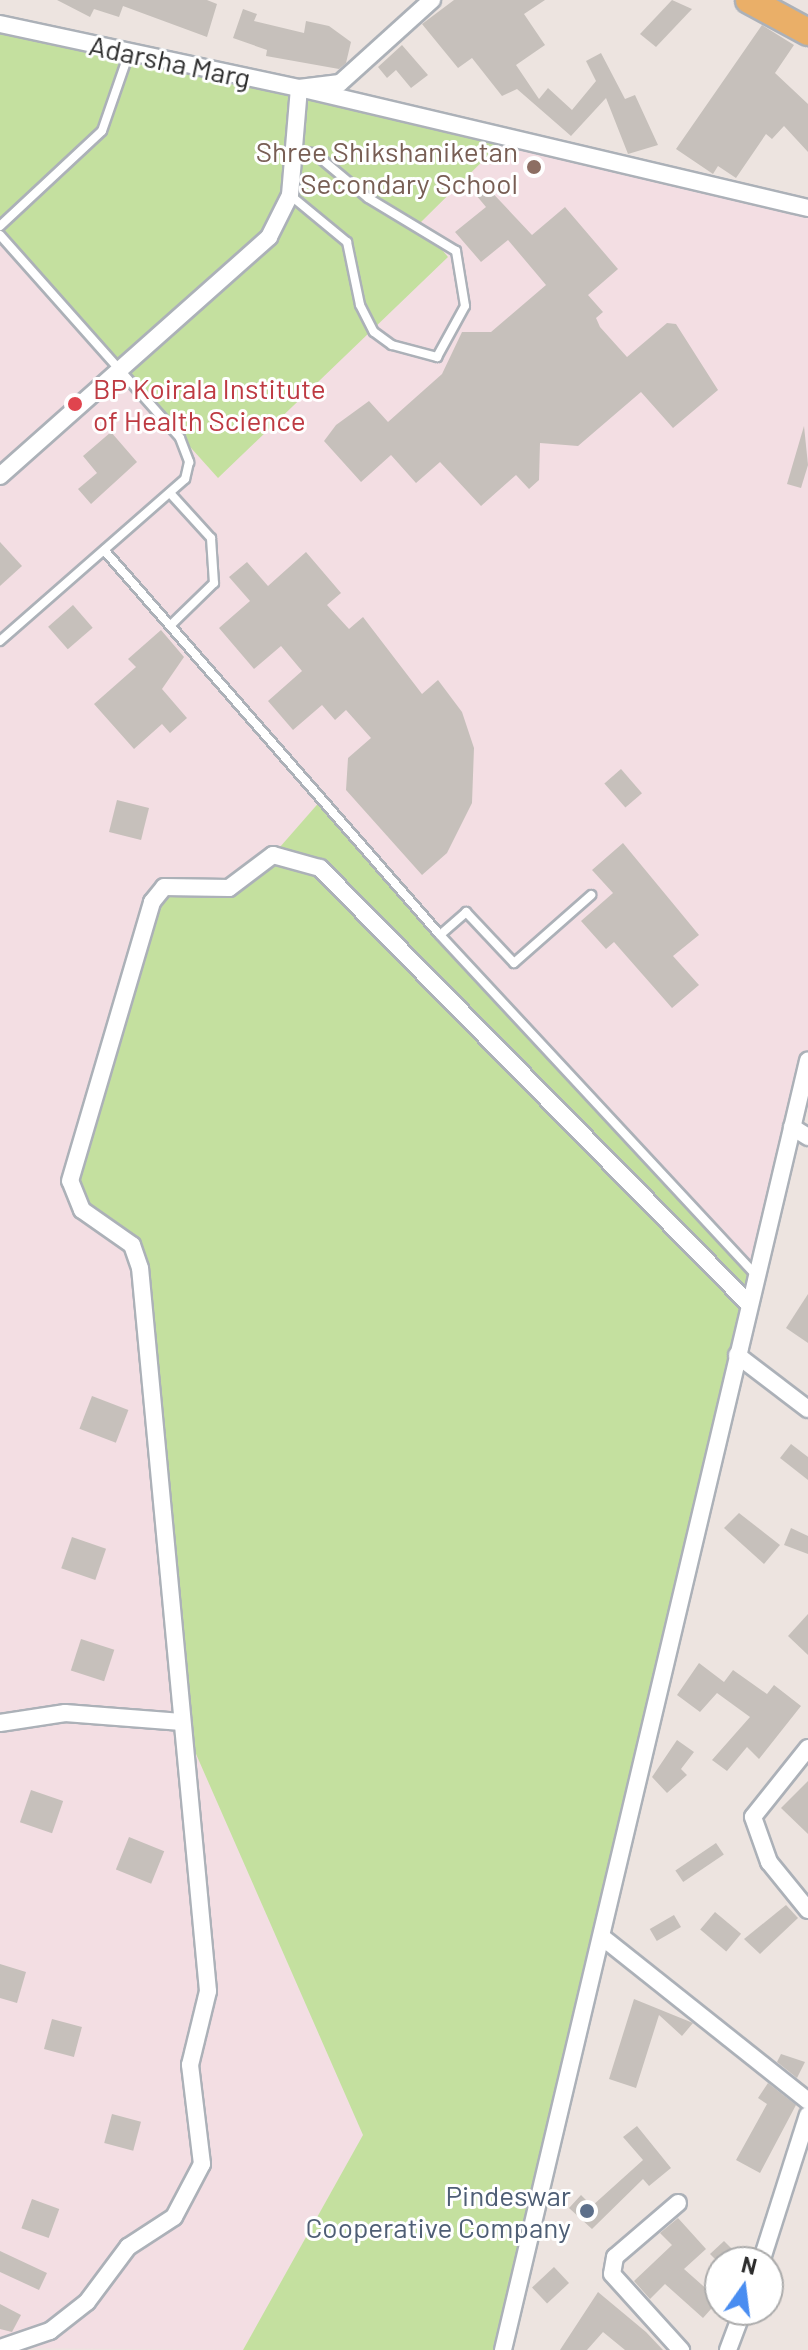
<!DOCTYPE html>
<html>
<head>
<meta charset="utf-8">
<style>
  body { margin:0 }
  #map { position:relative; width:808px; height:2350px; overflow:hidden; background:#ede4e0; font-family:Barlow,sans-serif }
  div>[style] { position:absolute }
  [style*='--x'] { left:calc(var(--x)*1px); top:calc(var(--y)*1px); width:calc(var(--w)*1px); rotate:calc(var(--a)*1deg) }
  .medical>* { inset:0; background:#f3dee3 }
  .green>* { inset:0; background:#c4e09f }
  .building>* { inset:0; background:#c6c0bb; transform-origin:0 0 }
  .roads { filter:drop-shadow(2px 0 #acb1b8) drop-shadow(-2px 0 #acb1b8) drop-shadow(0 2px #acb1b8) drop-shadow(0 -2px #acb1b8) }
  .lane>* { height:8px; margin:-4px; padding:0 4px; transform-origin:4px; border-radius:4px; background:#fff }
  .street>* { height:16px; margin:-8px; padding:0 8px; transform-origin:8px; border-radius:8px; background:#fff }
  .primary>* { height:26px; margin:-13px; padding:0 13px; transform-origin:13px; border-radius:13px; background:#eaaf68 }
  .dots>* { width:22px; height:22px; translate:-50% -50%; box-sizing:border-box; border:4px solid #fff; border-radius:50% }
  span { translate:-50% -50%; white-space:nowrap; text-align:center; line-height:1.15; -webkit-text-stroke:6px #fff; paint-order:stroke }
  .street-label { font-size:28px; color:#2c2c2c }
  .education-label { font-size:28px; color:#785e54 }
  .right { translate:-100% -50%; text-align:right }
  .health-label { font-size:28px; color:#be3a42 }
  .left { translate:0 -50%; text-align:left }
  .service-label { font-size:28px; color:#4e5e75 }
  .north { position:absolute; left:704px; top:2246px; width:80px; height:80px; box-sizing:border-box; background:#fff; border:2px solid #ababab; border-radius:50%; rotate:14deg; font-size:22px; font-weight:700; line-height:32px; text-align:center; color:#2c2c2c }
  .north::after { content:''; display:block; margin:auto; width:28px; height:36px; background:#498df1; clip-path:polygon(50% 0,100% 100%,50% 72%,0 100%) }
</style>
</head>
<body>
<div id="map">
  <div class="medical">
    <i style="clip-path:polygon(507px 137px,808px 208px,808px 1061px,755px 1274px,132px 1245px,182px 1722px,363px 2135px,243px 2350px,0 2348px,0 235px,448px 257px,419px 223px)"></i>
  </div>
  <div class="green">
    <i style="clip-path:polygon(0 24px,507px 137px,420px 223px,448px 257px,218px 478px,0 235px)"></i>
    <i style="clip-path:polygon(322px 799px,755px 1274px,503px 2350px,243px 2350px,363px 2135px,182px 1722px,132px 1245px,72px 1197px,164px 887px,229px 888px,273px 855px)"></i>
  </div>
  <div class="building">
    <i style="clip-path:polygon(57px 0,207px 0,217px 4px,207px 37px,123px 6px,119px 17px,94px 9px,90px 17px)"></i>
    <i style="clip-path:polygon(454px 0,545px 0,524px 14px,545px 45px,516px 65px,539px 99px,548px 88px,572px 110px,596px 81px,586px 61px,601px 53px,625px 99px,635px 95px,658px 145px,628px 154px,606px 98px,571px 136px,517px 89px,502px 96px,472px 58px,458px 68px,422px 24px)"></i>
    <i style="clip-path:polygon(672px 0,692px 9px,656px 47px,640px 34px)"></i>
    <i style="clip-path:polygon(243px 9px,257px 14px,254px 21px,304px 33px,306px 21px,329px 26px,351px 42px,346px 63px,339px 69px,266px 56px,267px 50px,233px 38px)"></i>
    <i style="clip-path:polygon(762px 25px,794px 45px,775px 73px,808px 104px,808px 152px,784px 126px,772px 139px,766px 134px,736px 178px,718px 166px,713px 174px,676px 149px)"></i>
    <i style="clip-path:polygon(402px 45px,428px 75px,411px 88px,396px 70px,387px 78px,378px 67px)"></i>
    <i style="clip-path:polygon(486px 186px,532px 235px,565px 207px,618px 269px,588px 295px,603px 312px,596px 318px,600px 327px,627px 357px,667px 323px,676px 324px,718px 390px,673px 428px,641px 392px,578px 446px,540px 443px,539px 480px,529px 489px,516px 475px,481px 506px,440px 462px,416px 483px,391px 455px,361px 482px,324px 441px,336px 425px,369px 401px,388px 422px,442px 374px,462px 332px,491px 332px,546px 285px,508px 240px,481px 262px,455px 232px,486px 207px,476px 195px)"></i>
    <i style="clip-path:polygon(804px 426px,808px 465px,801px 488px,787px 484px)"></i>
    <i style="clip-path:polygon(111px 432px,137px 462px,91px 504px,78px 489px,97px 473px,83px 456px)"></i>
    <i style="clip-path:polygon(0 542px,22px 566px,0 586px)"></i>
    <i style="clip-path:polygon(306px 552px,341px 593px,327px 605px,349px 629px,363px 617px,422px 694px,438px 680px,462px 712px,474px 748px,472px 803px,447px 853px,422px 875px,346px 790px,348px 758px,371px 738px,346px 710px,335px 720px,322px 705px,293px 730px,268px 701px,302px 671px,281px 646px,254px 669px,219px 628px,250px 601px,229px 577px,247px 562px,268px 586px)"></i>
    <i style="left:73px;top:605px;width:30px;height:33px;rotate:49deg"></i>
    <i style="clip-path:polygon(161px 630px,184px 657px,162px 689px,187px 718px,170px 733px,162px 724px,134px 749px,94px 704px,136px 667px,128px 659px)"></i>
    <i style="left:621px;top:769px;width:32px;height:22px;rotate:49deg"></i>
    <i style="left:117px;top:800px;width:33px;height:33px;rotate:14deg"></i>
    <i style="clip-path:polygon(623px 843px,699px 935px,673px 956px,699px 985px,672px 1008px,614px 942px,606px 949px,581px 921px,613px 893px,592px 870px)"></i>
    <i style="clip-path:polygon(808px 1294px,808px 1343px,786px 1328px)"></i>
    <i style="left:92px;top:1396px;width:39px;height:35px;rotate:21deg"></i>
    <i style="clip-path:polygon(791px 1444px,808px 1457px,808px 1480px,780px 1458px)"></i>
    <i style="clip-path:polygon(739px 1513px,780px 1545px,764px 1564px,724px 1528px)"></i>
    <i style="clip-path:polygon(791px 1528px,808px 1536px,808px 1554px,784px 1545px)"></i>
    <i style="left:72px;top:1537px;width:36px;height:33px;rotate:19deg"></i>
    <i style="clip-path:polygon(808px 1614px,808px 1655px,788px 1636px)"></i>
    <i style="left:81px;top:1639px;width:35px;height:33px;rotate:18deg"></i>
    <i style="clip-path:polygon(699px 1663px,724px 1682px,733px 1670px,767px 1694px,774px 1685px,801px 1706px,759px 1759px,747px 1747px,727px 1771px,712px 1760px,750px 1717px,717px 1693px,700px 1712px,677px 1695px)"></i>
    <i style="clip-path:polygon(677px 1740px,694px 1752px,681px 1769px,687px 1775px,667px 1793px,652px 1777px)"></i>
    <i style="clip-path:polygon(808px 1781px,808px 1834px,781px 1808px)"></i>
    <i style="left:31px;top:1790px;width:34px;height:34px;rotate:19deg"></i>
    <i style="left:129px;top:1837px;width:38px;height:35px;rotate:22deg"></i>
    <i style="left:716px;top:1843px;width:14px;height:49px;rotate:56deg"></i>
    <i style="clip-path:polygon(786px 1905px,798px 1918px,760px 1954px,744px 1939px)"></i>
    <i style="left:715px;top:1912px;width:34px;height:23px;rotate:40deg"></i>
    <i style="left:674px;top:1915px;width:14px;height:28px;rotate:60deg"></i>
    <i style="clip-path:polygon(0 1964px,26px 1972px,17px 2003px,0 1998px)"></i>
    <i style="clip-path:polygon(634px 1999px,693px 2023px,682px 2036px,659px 2015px,636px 2088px,609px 2079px)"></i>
    <i style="left:52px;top:2019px;width:31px;height:31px;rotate:15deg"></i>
    <i style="clip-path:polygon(781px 2054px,805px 2062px,797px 2078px,777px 2062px)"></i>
    <i style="clip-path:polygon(768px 2083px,796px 2105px,760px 2173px,736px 2160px,767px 2104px,758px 2098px)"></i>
    <i style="left:112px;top:2114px;width:30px;height:30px;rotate:15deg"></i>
    <i style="clip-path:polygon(637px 2126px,671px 2168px,649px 2186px,643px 2179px,592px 2229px,569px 2208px,581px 2195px,592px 2206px,643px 2160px,623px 2137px)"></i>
    <i style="left:32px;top:2199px;width:29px;height:31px;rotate:20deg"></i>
    <i style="clip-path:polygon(678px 2218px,706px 2249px,684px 2269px,719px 2300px,703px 2318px,665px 2284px,650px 2299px,634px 2281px,672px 2245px,660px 2233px)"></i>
    <i style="clip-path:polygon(724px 2241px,745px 2262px,718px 2262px,710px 2254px)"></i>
    <i style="clip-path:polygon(0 2251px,47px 2273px,39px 2290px,0 2272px)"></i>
    <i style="left:554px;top:2267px;width:22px;height:30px;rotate:47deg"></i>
    <i style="clip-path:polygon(598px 2292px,646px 2332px,663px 2350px,625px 2350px,603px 2332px,587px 2350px,560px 2350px)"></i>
    <i style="clip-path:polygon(0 2304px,21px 2315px,12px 2332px,0 2329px)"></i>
  </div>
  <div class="roads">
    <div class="lane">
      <i style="--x:290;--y:195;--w:74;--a:39.5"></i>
      <i style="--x:347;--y:242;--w:64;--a:78.3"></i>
      <i style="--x:360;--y:305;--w:30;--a:63"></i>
      <i style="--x:374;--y:332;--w:22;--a:36"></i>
      <i style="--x:392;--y:345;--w:47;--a:14.9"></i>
      <i style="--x:437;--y:357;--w:58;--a:-61.2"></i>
      <i style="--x:465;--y:306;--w:56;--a:-99.3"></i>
      <i style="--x:456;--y:251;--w:103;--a:-148.9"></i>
      <i style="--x:368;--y:198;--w:70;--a:-140.2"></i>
      <i style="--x:314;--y:153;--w:18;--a:-174"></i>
      <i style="--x:0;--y:226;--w:139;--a:-43"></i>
      <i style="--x:102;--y:131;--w:83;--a:-70.9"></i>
      <i style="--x:0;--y:235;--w:271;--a:48.4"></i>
      <i style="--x:180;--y:438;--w:26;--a:69"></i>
      <i style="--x:189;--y:462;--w:17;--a:103"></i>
      <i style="--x:185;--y:479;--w:246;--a:138.8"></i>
      <i style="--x:170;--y:493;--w:61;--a:47.7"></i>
      <i style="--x:211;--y:538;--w:45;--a:86.2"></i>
      <i style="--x:214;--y:583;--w:59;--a:135.7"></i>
      <i style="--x:104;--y:550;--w:511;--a:48.89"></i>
      <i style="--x:440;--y:935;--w:463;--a:47.1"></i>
      <i style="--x:440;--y:935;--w:35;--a:-41"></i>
      <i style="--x:466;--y:912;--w:70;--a:46.7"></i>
      <i style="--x:514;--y:963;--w:103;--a:-41.4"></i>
    </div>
    <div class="street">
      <i style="--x:0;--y:24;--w:306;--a:12.1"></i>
      <i style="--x:299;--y:88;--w:41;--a:-7"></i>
      <i style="--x:340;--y:83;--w:124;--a:-42.1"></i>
      <i style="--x:0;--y:476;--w:360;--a:-41.6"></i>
      <i style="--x:269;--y:237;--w:47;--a:-63.4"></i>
      <i style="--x:290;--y:195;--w:107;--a:-85.2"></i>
      <i style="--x:299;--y:88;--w:523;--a:13.27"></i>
      <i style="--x:792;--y:1127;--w:19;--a:32"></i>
      <i style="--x:737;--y:1355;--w:89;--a:37.3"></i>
      <i style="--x:0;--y:1723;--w:66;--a:-8.7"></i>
      <i style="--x:65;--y:1713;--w:117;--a:4.4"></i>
      <i style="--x:808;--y:1748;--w:88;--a:128.6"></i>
      <i style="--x:753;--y:1817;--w:48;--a:70.4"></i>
      <i style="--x:769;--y:1862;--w:62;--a:50.9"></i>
      <i style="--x:602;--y:1937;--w:263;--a:38.5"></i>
      <i style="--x:678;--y:2203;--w:83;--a:139.4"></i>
      <i style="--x:615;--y:2257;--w:17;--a:100"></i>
      <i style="--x:612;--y:2274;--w:103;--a:47.8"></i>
      <i style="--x:761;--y:2262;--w:154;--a:-72.3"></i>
      <i style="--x:0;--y:2348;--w:53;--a:-18.8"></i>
      <i style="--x:50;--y:2331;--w:47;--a:-38.1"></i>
      <i style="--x:87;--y:2302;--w:69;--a:-53.3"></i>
      <i style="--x:128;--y:2247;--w:55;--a:-33.1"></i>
      <i style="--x:174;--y:2217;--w:60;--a:-62.2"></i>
      <i style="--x:202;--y:2164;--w:100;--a:-96.9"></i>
      <i style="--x:190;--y:2065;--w:76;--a:-76.3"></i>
      <i style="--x:208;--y:1991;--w:726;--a:-95.37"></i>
      <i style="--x:140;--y:1268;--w:24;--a:-109"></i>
      <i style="--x:132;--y:1245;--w:61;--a:-145"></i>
      <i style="--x:82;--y:1210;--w:31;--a:-112"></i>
      <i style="--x:70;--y:1181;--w:291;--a:-73.6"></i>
      <i style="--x:152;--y:902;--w:19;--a:-51"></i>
      <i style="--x:164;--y:887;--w:65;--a:0.9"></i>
      <i style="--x:229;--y:888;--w:55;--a:-36.9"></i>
      <i style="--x:273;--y:855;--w:49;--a:15.5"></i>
      <i style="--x:320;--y:868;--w:612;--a:45.46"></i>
      <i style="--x:503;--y:2350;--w:1325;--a:-76.69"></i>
      <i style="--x:728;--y:2350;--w:43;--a:-69.4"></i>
    </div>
    <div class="primary">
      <i style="--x:749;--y:0;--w:67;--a:28.5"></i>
    </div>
  </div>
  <div class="dots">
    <i style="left:534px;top:167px;background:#8d6e63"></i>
    <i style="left:75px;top:404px;background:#e0444e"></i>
    <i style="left:587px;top:2211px;background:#5c6f8a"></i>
  </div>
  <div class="street-label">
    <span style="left:170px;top:61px;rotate:12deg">Adarsha Marg</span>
  </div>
  <div class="education-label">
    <span class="right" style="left:518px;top:167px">Shree Shikshaniketan<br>Secondary School</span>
  </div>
  <div class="health-label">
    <span class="left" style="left:93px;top:404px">BP Koirala Institute<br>of Health Science</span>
  </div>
  <div class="service-label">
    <span class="right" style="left:571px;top:2211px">Pindeswar<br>Cooperative Company</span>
  </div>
  <div class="north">N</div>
</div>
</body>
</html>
